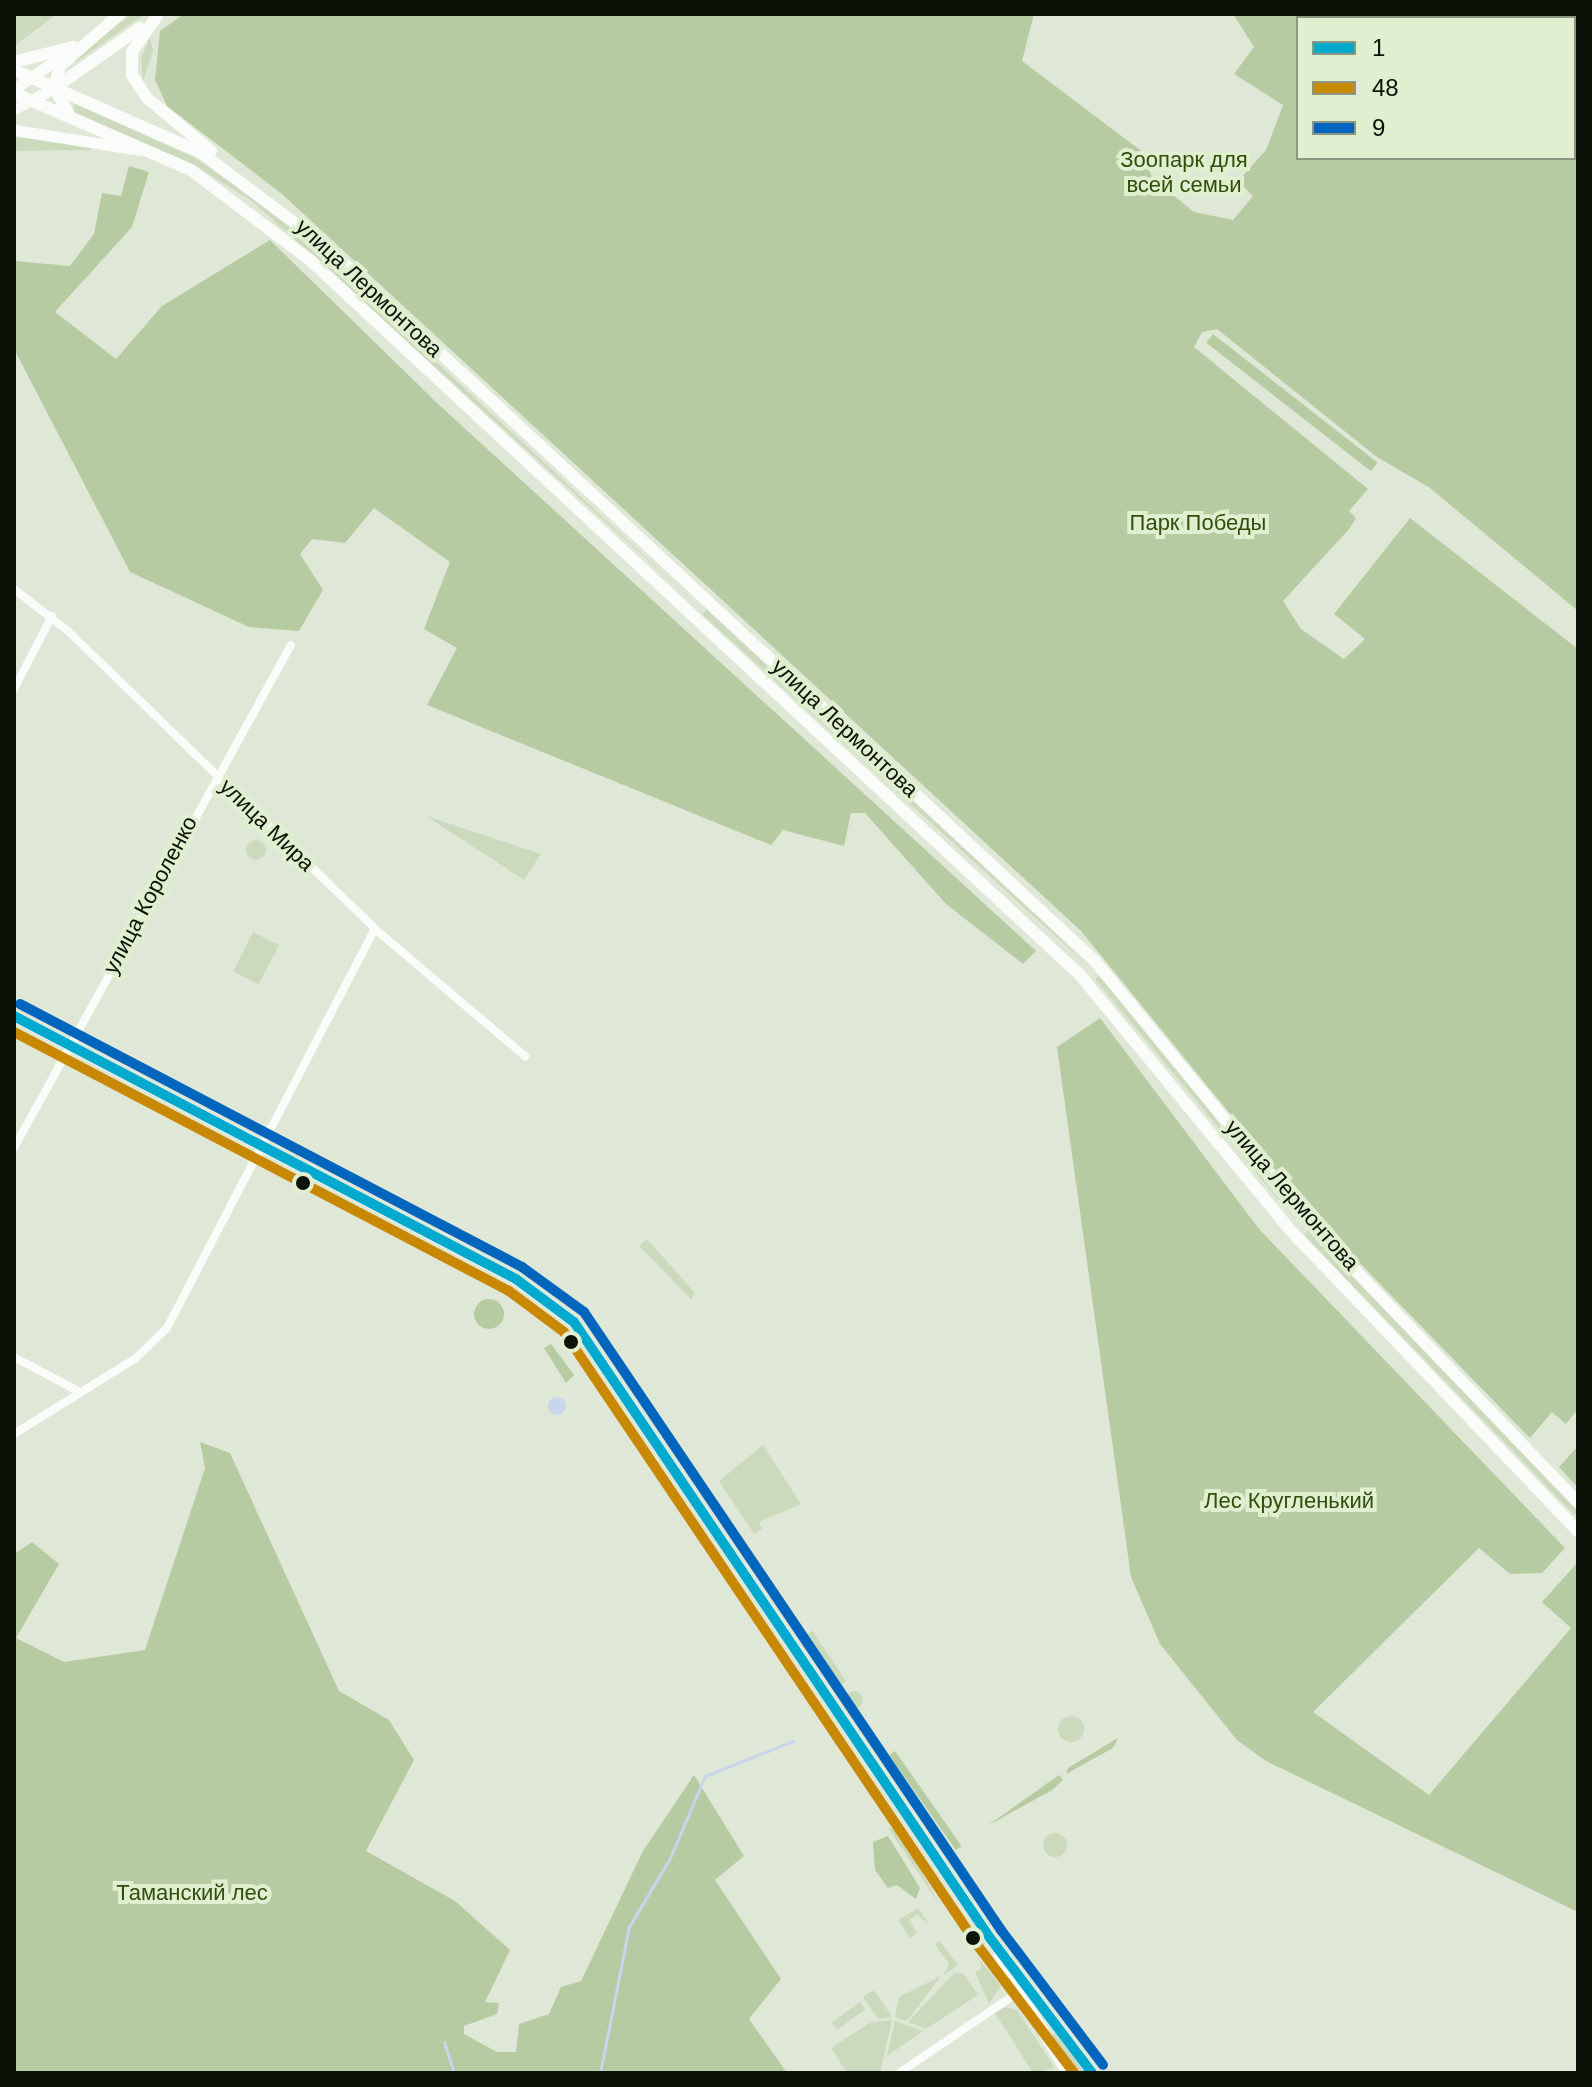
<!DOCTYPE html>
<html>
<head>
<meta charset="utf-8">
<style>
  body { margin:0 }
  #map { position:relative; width:1592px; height:2087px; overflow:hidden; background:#dfe8d7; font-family:Helvetica,sans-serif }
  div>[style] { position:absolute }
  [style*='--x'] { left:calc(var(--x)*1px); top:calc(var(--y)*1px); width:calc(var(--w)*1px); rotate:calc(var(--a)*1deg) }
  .green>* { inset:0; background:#cbd9bd; transform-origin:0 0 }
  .round { border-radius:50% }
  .forest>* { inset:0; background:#b6cba2; transform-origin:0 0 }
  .water>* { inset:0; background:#c8d6eb }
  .stream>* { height:3px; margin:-1.5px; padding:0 1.5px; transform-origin:1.5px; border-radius:1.5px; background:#c8d6eb }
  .street>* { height:8px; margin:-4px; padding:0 4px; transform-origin:4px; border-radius:4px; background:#fafcf9 }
  .secondary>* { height:11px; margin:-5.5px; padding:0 5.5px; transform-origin:5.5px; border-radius:5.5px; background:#fafcf9 }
  .primary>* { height:12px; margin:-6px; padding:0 6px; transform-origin:6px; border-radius:6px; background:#fafcf9 }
  .bus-1>* { height:10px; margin:-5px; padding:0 5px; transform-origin:5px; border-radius:5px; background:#00a9ce }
  .bus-2>* { height:10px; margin:-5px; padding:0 5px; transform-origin:5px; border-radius:5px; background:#c88802 }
  .bus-3>* { height:10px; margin:-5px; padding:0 5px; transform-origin:5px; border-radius:5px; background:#0065bd }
  .dots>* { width:22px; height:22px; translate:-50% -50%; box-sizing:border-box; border:4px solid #dfefd0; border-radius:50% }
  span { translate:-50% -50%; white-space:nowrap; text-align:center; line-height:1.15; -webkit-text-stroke:8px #dfefd0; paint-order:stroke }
  .park-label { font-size:22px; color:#324e0b }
  .street-label { font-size:22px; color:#0d1208 }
  .frame { position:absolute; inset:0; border:16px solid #0d1208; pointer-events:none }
  .legend { position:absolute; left:1296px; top:16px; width:280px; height:144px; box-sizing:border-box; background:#dfefd0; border:2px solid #8b9780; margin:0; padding:10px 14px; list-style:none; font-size:24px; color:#0d1208 }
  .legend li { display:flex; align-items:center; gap:16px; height:40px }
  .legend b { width:40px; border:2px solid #8b9780 }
</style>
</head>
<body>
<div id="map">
  <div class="green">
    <i style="clip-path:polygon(14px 14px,57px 14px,14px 46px)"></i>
    <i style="clip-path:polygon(132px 14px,145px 14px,76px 62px,74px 57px)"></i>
    <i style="clip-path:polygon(150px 38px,153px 51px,143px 81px,141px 58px)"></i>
    <i style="clip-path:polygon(75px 104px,197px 159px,286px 222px,696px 604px,252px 201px,194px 165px,72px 111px)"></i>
    <i style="clip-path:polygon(14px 137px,90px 145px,91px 150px,14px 151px)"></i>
    <i style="clip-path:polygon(707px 610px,1055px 933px,1087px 965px,702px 614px)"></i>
    <i style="clip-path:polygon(426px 816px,541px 854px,524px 880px)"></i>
    <i class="round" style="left:246px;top:840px;width:20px;height:20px"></i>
    <i style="left:253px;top:932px;width:29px;height:44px;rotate:27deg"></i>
    <i style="clip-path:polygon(1099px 976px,1158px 1044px,1297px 1222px,1095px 979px)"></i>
    <i style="left:1309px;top:1230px;width:389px;height:7px;rotate:46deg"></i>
    <i style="clip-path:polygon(647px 1239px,695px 1293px,691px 1299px,639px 1246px)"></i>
    <i style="clip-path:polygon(763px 1445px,801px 1504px,759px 1522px,762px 1529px,754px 1534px,719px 1481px)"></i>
    <i style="clip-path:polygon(812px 1630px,846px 1681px,840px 1686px,804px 1639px)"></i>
    <i class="round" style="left:845px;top:1691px;width:18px;height:18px"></i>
    <i class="round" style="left:1058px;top:1716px;width:26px;height:26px"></i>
    <i style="clip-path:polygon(888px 1828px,898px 1830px,940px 1905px)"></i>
    <i class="round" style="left:1043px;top:1833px;width:24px;height:24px"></i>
    <i style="clip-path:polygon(918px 1908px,929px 1924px,917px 1915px,909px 1920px,917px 1933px,910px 1938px,898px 1920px)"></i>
    <i style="clip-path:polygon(940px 1941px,958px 1965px,944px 1975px,949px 1964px,935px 1944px)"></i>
    <i style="clip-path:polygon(978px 1958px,1001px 1986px,989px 2004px,975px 1972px,982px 1968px)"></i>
    <i style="clip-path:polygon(954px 1973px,963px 1973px,978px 1995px,926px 2029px,908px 2022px)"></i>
    <i style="clip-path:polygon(941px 1976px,907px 2021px,895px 2017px,899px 1997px)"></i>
    <i style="clip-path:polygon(874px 1990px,885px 2006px,892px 2017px,878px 2019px,863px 1997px)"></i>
    <i style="left:860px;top:2002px;width:9px;height:35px;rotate:54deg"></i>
    <i style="clip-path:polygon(1006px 2007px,1017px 2010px,1055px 2068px,1033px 2073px,995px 2013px)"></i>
    <i style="clip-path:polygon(892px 2020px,880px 2073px,847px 2073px,831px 2048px,871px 2022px)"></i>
    <i style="clip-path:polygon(895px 2021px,923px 2031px,887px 2056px)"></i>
    <i style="clip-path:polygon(1057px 2032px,1084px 2073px,1075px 2073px,1052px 2035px)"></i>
  </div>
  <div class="forest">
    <i style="clip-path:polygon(evenodd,184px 14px,1034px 14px,1022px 61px,1140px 150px,1153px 179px,1194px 212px,1233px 220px,1253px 196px,1238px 181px,1266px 150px,1283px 105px,1234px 74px,1254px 47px,1233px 14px,1578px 14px,1578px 611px,1430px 488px,1377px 457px,1217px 329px,1202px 332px,1194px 347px,1368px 489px,1349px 511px,1356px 518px,1350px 528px,1283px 601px,1301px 629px,1344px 659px,1365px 639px,1334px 614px,1410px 518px,1578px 649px,1578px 1409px,1566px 1424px,1552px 1412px,1530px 1438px,1310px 1212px,1081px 931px,282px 194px,167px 106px,155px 80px,160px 31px,184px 14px,1298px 18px,1574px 18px,1574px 158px,1298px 158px,1298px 18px)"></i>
    <i style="clip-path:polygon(129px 166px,149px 172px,132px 227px,55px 312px,116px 359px,162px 306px,270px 240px,437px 403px,1036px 951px,1023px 964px,946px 904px,865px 813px,851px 813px,844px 846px,783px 830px,771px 845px,427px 705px,457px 648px,424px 629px,450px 562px,374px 508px,345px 543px,312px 539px,300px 554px,323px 590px,299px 631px,249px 627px,130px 572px,14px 349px,14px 261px,70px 266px,94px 234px,102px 193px,121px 196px)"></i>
    <i style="left:1213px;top:334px;width:209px;height:11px;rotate:38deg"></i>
    <i style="clip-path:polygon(1100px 1018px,1259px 1229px,1565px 1548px,1542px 1573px,1510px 1574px,1479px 1548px,1313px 1712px,1429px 1795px,1571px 1628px,1542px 1602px,1578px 1562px,1578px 1912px,1266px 1761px,1237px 1740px,1160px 1644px,1131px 1577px,1057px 1047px)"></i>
    <i class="round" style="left:474px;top:1299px;width:30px;height:30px"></i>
    <i style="clip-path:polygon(551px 1344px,574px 1375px,566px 1383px,544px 1348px)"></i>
    <i style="clip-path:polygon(200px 1442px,230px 1453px,339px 1691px,389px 1720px,414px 1760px,366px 1851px,455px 1901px,510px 1950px,485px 2002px,499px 2003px,497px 2014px,464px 2026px,464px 2034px,497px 2052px,516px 2052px,519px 2024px,549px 2014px,561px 1987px,581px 1981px,643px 1851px,694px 1775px,744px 1856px,715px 1880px,781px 1979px,749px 2019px,787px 2073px,14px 2073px,14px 1554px,32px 1542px,59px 1564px,16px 1638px,64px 1662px,145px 1650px,205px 1468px)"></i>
    <i style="clip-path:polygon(1578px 1446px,1578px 1488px,1559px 1467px)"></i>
    <i style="clip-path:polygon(1118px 1738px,1113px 1748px,1066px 1774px,1068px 1768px)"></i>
    <i style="left:895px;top:1751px;width:116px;height:7px;rotate:55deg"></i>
    <i style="clip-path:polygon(1059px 1775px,1063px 1780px,1052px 1790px,987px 1826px)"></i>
    <i style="clip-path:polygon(888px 1836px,920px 1888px,916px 1899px,897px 1885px,888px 1888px,875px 1870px,873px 1842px)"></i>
  </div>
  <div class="water">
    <i class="round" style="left:548px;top:1397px;width:18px;height:18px"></i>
  </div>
  <div class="stream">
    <i style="--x:444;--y:2042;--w:33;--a:72"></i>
    <i style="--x:600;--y:2073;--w:149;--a:-78.8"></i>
    <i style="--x:629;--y:1927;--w:80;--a:-59.3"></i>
    <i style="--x:670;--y:1858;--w:89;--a:-66.9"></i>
    <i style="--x:705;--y:1776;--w:95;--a:-21.7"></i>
  </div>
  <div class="street">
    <i style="--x:14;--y:589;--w:68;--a:37.9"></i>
    <i style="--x:68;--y:631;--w:428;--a:44.1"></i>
    <i style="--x:375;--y:929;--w:197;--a:40.3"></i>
    <i style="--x:14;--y:689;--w:82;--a:-62.5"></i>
    <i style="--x:14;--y:1148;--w:574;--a:-61.16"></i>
    <i style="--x:14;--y:1357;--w:75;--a:27.9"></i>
    <i style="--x:14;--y:1434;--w:144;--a:-31.9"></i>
    <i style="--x:136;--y:1358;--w:43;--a:-44.1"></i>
    <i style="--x:167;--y:1328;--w:450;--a:-62.5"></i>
    <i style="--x:899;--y:2073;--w:150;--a:-34.1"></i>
  </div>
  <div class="secondary">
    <i style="--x:14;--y:89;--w:70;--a:-34.6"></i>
    <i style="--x:14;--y:109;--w:45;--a:-27.7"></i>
    <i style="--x:14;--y:130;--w:128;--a:9"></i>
    <i style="--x:14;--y:1016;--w:567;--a:27.65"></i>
    <i style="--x:516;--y:1279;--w:72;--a:36.6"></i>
    <i style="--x:574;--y:1322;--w:743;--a:55.97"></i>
    <i style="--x:990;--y:1938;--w:169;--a:52.9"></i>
    <i style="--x:999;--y:1956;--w:135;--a:59.8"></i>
  </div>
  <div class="primary">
    <i style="--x:157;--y:16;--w:44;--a:124.8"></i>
    <i style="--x:132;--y:52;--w:23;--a:90"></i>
    <i style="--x:132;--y:75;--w:27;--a:57"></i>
    <i style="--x:147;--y:98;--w:83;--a:39.6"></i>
    <i style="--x:14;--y:62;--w:61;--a:-14.3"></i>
    <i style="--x:14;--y:70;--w:203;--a:23.8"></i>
    <i style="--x:200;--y:152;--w:155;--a:36.9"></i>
    <i style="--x:324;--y:245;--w:1052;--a:42.88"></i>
    <i style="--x:1095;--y:961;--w:335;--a:50.7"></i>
    <i style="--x:1307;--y:1220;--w:392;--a:46.2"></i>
    <i style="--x:54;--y:88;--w:105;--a:-34.9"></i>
    <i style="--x:14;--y:93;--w:193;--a:23.5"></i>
    <i style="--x:191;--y:170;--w:149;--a:37.1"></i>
    <i style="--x:310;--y:260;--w:1051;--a:42.88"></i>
    <i style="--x:1080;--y:975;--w:333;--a:50.5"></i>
    <i style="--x:1292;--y:1232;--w:414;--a:46.3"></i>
    <i style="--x:69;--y:114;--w:30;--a:-120"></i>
    <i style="--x:54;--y:88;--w:23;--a:-75"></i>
    <i style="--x:60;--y:66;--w:79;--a:-40.9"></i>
  </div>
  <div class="bus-1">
    <i style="--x:14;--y:1016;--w:567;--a:27.65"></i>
    <i style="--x:516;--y:1279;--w:72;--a:36.6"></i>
    <i style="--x:574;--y:1322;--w:743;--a:55.97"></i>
    <i style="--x:990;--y:1938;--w:169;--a:52.9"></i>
  </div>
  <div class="bus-2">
    <i style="--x:14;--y:1032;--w:559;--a:27.62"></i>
    <i style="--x:509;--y:1291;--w:69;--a:36.7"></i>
    <i style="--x:564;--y:1332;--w:741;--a:56.01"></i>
    <i style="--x:978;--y:1946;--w:159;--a:52.9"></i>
  </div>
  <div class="bus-3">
    <i style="--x:20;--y:1004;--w:567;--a:27.65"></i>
    <i style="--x:522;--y:1267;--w:77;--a:36"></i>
    <i style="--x:584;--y:1312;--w:746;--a:55.99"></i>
    <i style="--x:1001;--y:1930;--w:169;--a:52.9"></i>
  </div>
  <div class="dots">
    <i style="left:303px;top:1183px;background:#0d1208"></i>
    <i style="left:571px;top:1342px;background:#0d1208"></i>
    <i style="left:973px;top:1938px;background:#0d1208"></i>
  </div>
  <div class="park-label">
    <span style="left:1184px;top:172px">Зоопарк для<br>всей семьи</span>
    <span style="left:1198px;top:523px">Парк Победы</span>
    <span style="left:1289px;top:1501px">Лес Кругленький</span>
    <span style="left:192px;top:1893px">Таманский лес</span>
  </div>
  <div class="street-label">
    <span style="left:369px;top:288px;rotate:43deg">улица Лермонтова</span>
    <span style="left:845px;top:728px;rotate:43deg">улица Лермонтова</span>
    <span style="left:267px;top:825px;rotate:44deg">улица Мира</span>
    <span style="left:150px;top:895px;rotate:-62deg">улица Короленко</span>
    <span style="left:1292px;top:1195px;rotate:49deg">улица Лермонтова</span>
  </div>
  <div class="frame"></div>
  <ul class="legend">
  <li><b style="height:10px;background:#00a9ce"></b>1</li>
  <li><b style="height:10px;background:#c88802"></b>48</li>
  <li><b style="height:10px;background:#0065bd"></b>9</li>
  </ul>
</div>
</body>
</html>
